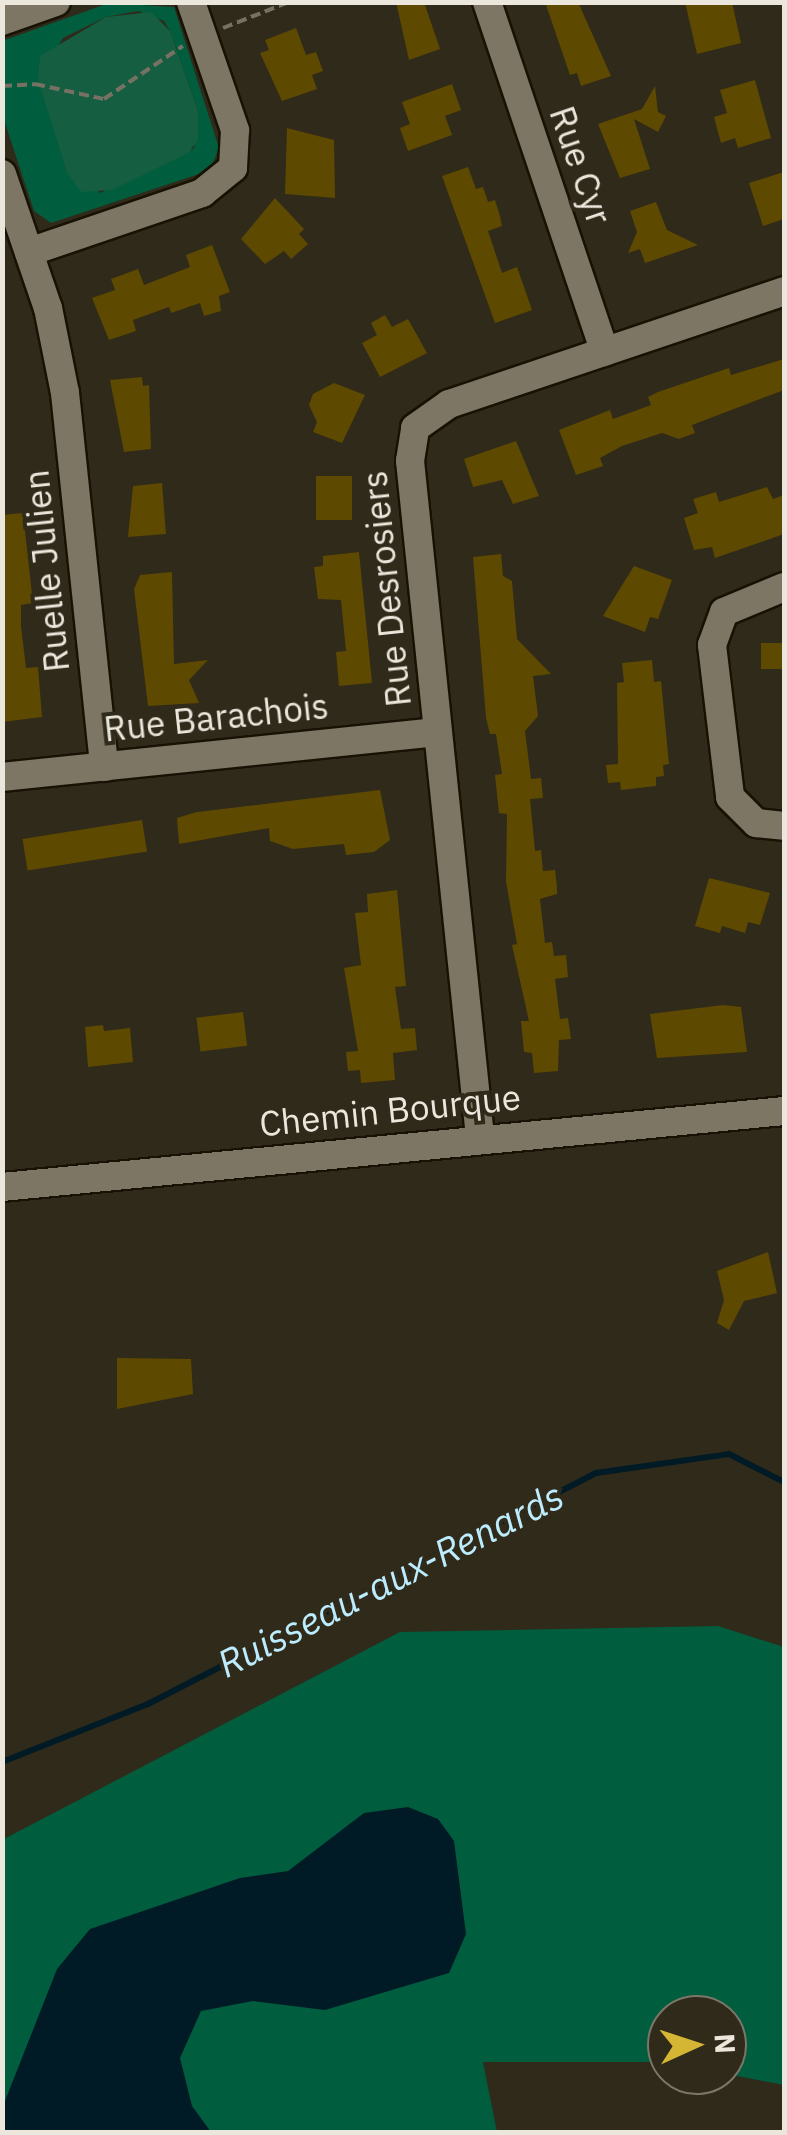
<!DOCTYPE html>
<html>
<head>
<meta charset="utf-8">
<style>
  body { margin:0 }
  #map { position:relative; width:787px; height:2135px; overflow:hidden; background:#302a1a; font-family:"IBM Plex Sans",sans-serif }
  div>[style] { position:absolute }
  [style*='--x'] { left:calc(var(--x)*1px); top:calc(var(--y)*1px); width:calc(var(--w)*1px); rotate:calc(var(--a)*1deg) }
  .green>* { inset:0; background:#005d3d }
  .forest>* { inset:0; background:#165e41 }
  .water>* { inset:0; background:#001b25 }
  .stream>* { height:6px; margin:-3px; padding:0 3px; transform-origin:3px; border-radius:3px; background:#001b25 }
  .building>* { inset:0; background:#5e4901; transform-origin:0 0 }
  .path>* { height:4px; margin-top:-2px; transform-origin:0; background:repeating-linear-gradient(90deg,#767163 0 10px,transparent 0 15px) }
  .roads { filter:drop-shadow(2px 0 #181204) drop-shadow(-2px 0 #181204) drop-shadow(0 2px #181204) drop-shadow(0 -2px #181204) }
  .minor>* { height:28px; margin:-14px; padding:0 14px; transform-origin:14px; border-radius:14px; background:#7d7664 }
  span { translate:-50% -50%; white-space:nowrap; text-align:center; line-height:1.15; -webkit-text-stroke:8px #302a1a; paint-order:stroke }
  .street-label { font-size:35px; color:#ebe7dc }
  .water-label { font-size:38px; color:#bcecfd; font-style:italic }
  .frame { position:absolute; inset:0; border:5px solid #ebe7dc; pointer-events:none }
  .north { position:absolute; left:647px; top:1995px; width:100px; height:100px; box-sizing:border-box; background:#302a1a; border:2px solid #7b7668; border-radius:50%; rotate:87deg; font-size:28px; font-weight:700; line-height:40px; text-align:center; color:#ebe7dc }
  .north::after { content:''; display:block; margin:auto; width:35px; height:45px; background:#d5b534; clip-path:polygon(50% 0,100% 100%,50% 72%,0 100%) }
</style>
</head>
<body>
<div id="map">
  <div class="green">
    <i style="clip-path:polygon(evenodd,109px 3px,174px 7px,219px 148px,212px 165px,199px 174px,51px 223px,34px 211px,3px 117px,2px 41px,109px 3px,138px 11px,164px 21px,170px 31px,198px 111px,194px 148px,100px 193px,59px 135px,38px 80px,63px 38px,106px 17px,138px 11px)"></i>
    <i style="clip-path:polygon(718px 1626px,784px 1647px,784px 2085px,727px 2074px,727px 2015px,667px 2015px,667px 2062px,483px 2062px,497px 2132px,3px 2132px,2px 1840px,400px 1632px)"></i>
  </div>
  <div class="forest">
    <i style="clip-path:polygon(151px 12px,170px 31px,198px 111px,198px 140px,188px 153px,112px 190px,81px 192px,67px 172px,38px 80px,40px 56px,106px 17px)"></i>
  </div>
  <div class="water">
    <i style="clip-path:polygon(408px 1807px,438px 1819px,454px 1841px,466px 1934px,449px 1973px,325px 2010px,253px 2001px,201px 2011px,180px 2058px,192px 2106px,211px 2132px,3px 2132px,3px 2106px,57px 1969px,90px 1929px,240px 1878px,288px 1871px,364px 1813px)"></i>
  </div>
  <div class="stream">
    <i style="--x:2;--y:1762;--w:157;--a:-21.7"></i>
    <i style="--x:148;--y:1704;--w:504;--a:-27.28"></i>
    <i style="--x:596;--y:1473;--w:134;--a:-8.1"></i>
    <i style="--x:729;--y:1454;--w:62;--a:27"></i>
  </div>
  <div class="building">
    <i style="clip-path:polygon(396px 2px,424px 2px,440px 49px,409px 60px)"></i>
    <i style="clip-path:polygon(545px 2px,578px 2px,611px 76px,581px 86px,577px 73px,570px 75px)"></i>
    <i style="clip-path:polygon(685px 2px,732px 2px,741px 43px,697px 54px)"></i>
    <i style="clip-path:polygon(296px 28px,306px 55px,316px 52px,323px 71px,312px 75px,317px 89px,282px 101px,260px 53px,269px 50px,265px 40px)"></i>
    <i style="clip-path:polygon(755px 80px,771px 138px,738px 148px,735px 138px,721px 143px,714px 117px,727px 113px,720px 90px)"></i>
    <i style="clip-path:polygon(452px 84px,461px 110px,445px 116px,452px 135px,408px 151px,400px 128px,410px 124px,402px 102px)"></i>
    <i style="clip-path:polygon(655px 86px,658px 112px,666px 116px,658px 132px,634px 119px,650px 169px,620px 178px,598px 124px,642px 109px)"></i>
    <i style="clip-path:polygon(287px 128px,334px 140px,335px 198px,285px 194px)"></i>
    <i style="clip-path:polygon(468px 167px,476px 189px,483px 187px,488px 202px,495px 200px,500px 216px,502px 226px,488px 231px,502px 273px,517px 267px,532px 310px,495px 323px,442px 176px)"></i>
    <i style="clip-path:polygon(784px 172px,784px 219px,763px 226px,749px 183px)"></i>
    <i style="clip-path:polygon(275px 198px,304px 229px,299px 234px,308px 244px,291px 259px,284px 251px,265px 264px,241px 239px)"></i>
    <i style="clip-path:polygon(656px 202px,667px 230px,698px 245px,645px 263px,640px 249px,628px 253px,637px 232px,630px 211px)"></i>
    <i style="clip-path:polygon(212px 245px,230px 292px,219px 296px,221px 311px,204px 316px,200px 303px,171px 313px,169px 307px,133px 320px,136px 331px,109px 340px,92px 298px,115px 290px,111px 279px,138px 269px,144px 285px,190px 267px,186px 255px)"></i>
    <i style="clip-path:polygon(385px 315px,392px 327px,408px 319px,427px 353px,380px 377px,362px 343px,377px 335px,371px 323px)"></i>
    <i style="clip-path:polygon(784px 359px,784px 390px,692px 425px,695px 433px,679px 439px,662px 433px,622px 446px,600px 458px,603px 466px,576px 475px,559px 430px,610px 410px,613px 419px,651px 405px,648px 397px,658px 392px,729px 368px,731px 375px)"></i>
    <i style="clip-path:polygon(142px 377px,143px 386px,149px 385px,151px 449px,124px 452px,110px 380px)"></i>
    <i style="clip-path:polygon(334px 383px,365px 395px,342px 443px,313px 432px,317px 422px,309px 405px,313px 394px)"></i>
    <i style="clip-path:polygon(516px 441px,539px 496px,513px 504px,502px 480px,473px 487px,464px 459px)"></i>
    <i style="left:352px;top:476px;width:44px;height:36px;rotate:90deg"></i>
    <i style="clip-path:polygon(162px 483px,166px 534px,128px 537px,133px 486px)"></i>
    <i style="clip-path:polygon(767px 487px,773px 499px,784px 495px,784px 534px,715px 558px,712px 547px,694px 550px,684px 518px,698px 513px,693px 499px,716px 492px,719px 502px)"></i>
    <i style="clip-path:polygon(23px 513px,33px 603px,21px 605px,21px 626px,26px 668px,38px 667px,42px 717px,2px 722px,2px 515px)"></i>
    <i style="clip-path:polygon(359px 552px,372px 683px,339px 686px,336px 652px,346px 651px,341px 600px,318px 599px,314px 567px,323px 566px,323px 556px)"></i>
    <i style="clip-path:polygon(501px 554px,503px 576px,512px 581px,517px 639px,551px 674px,533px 676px,538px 716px,525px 731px,531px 779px,541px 778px,543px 798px,530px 799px,535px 851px,541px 850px,543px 871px,555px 870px,557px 887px,557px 894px,540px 899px,545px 943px,552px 942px,554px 956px,566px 955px,568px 977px,555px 979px,560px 1019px,568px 1018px,571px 1039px,559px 1040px,558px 1071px,534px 1073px,532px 1053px,524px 1052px,521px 1021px,529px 1021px,512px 945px,517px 944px,506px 882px,507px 814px,499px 813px,495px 775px,502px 774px,496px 734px,490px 734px,486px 718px,473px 557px)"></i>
    <i style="clip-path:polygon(634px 566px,672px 580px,658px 619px,650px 617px,645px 632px,603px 616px)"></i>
    <i style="clip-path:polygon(172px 572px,174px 664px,208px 660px,189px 680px,199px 703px,148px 706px,134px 589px,140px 575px)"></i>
    <i style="left:784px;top:643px;width:26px;height:23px;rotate:90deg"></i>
    <i style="clip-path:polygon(652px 660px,654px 682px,661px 681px,669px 764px,663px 765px,664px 776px,656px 777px,656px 786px,621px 790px,620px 782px,608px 783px,606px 765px,618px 764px,617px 683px,624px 682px,622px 663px)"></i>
    <i style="clip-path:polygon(380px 790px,390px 840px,374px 852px,346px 855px,344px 844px,293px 849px,270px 841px,269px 828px,179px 844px,177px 818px,197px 812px)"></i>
    <i style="left:142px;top:820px;width:32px;height:121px;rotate:81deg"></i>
    <i style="clip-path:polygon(709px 878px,770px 893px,760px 925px,748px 922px,745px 933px,722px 926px,720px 933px,695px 926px)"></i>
    <i style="clip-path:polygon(397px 890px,406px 986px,395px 987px,401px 1029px,415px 1028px,417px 1050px,393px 1053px,395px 1080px,361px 1083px,360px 1070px,348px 1071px,346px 1052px,358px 1051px,344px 968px,361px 965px,355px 913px,368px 912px,367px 894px)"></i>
    <i style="clip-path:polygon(723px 1005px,741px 1007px,747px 1052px,657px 1058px,650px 1014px)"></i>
    <i style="left:243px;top:1012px;width:34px;height:47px;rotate:83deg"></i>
    <i style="clip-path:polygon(103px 1025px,104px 1031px,130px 1028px,133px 1062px,88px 1067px,85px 1027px)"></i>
    <i style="clip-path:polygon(768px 1252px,777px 1293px,744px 1301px,729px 1330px,717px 1323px,724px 1300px,717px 1271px)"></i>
    <i style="clip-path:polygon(117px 1358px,191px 1359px,193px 1394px,117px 1409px)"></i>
  </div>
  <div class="path">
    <i style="--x:223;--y:28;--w:71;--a:-21.5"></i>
    <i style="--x:2;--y:86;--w:33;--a:-3"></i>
    <i style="--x:35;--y:84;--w:71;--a:12.3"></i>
    <i style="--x:104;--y:99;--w:95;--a:-33.9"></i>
  </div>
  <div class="roads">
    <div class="minor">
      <i style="--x:487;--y:2;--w:369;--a:71.4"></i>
      <i style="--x:2;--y:21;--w:57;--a:-19.4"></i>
      <i style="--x:2;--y:174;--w:142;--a:71.1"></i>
      <i style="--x:48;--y:308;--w:87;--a:78.7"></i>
      <i style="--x:65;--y:393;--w:376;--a:84"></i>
      <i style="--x:29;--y:252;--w:183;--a:-18.8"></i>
      <i style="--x:202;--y:193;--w:40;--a:-39"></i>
      <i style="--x:233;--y:168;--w:38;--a:-87"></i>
      <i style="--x:235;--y:130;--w:135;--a:-109"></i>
      <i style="--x:784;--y:587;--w:65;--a:157.4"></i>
      <i style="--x:724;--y:612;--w:35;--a:110"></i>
      <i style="--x:712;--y:645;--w:153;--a:83.2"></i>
      <i style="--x:730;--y:797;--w:37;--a:45"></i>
      <i style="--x:756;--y:823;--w:28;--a:6"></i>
      <i style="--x:2;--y:777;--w:438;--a:-5.9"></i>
      <i style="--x:480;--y:1137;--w:680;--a:-95.91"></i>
      <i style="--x:410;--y:461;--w:33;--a:-81"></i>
      <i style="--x:415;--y:428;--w:42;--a:-35.2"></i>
      <i style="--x:449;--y:404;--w:354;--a:-18.6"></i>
      <i style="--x:2;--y:1187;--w:786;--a:-5.55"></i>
    </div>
  </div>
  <div class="street-label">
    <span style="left:581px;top:165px;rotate:71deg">Rue Cyr</span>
    <span style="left:46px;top:571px;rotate:-96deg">Ruelle Julien</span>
    <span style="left:386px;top:589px;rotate:-96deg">Rue Desrosiers</span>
    <span style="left:216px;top:717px;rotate:-6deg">Rue Barachois</span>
    <span style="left:390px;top:1110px;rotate:-6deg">Chemin Bourque</span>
  </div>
  <div class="water-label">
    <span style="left:390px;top:1579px;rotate:-27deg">Ruisseau-aux-Renards</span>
  </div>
  <div class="frame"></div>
  <div class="north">N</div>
</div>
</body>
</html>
